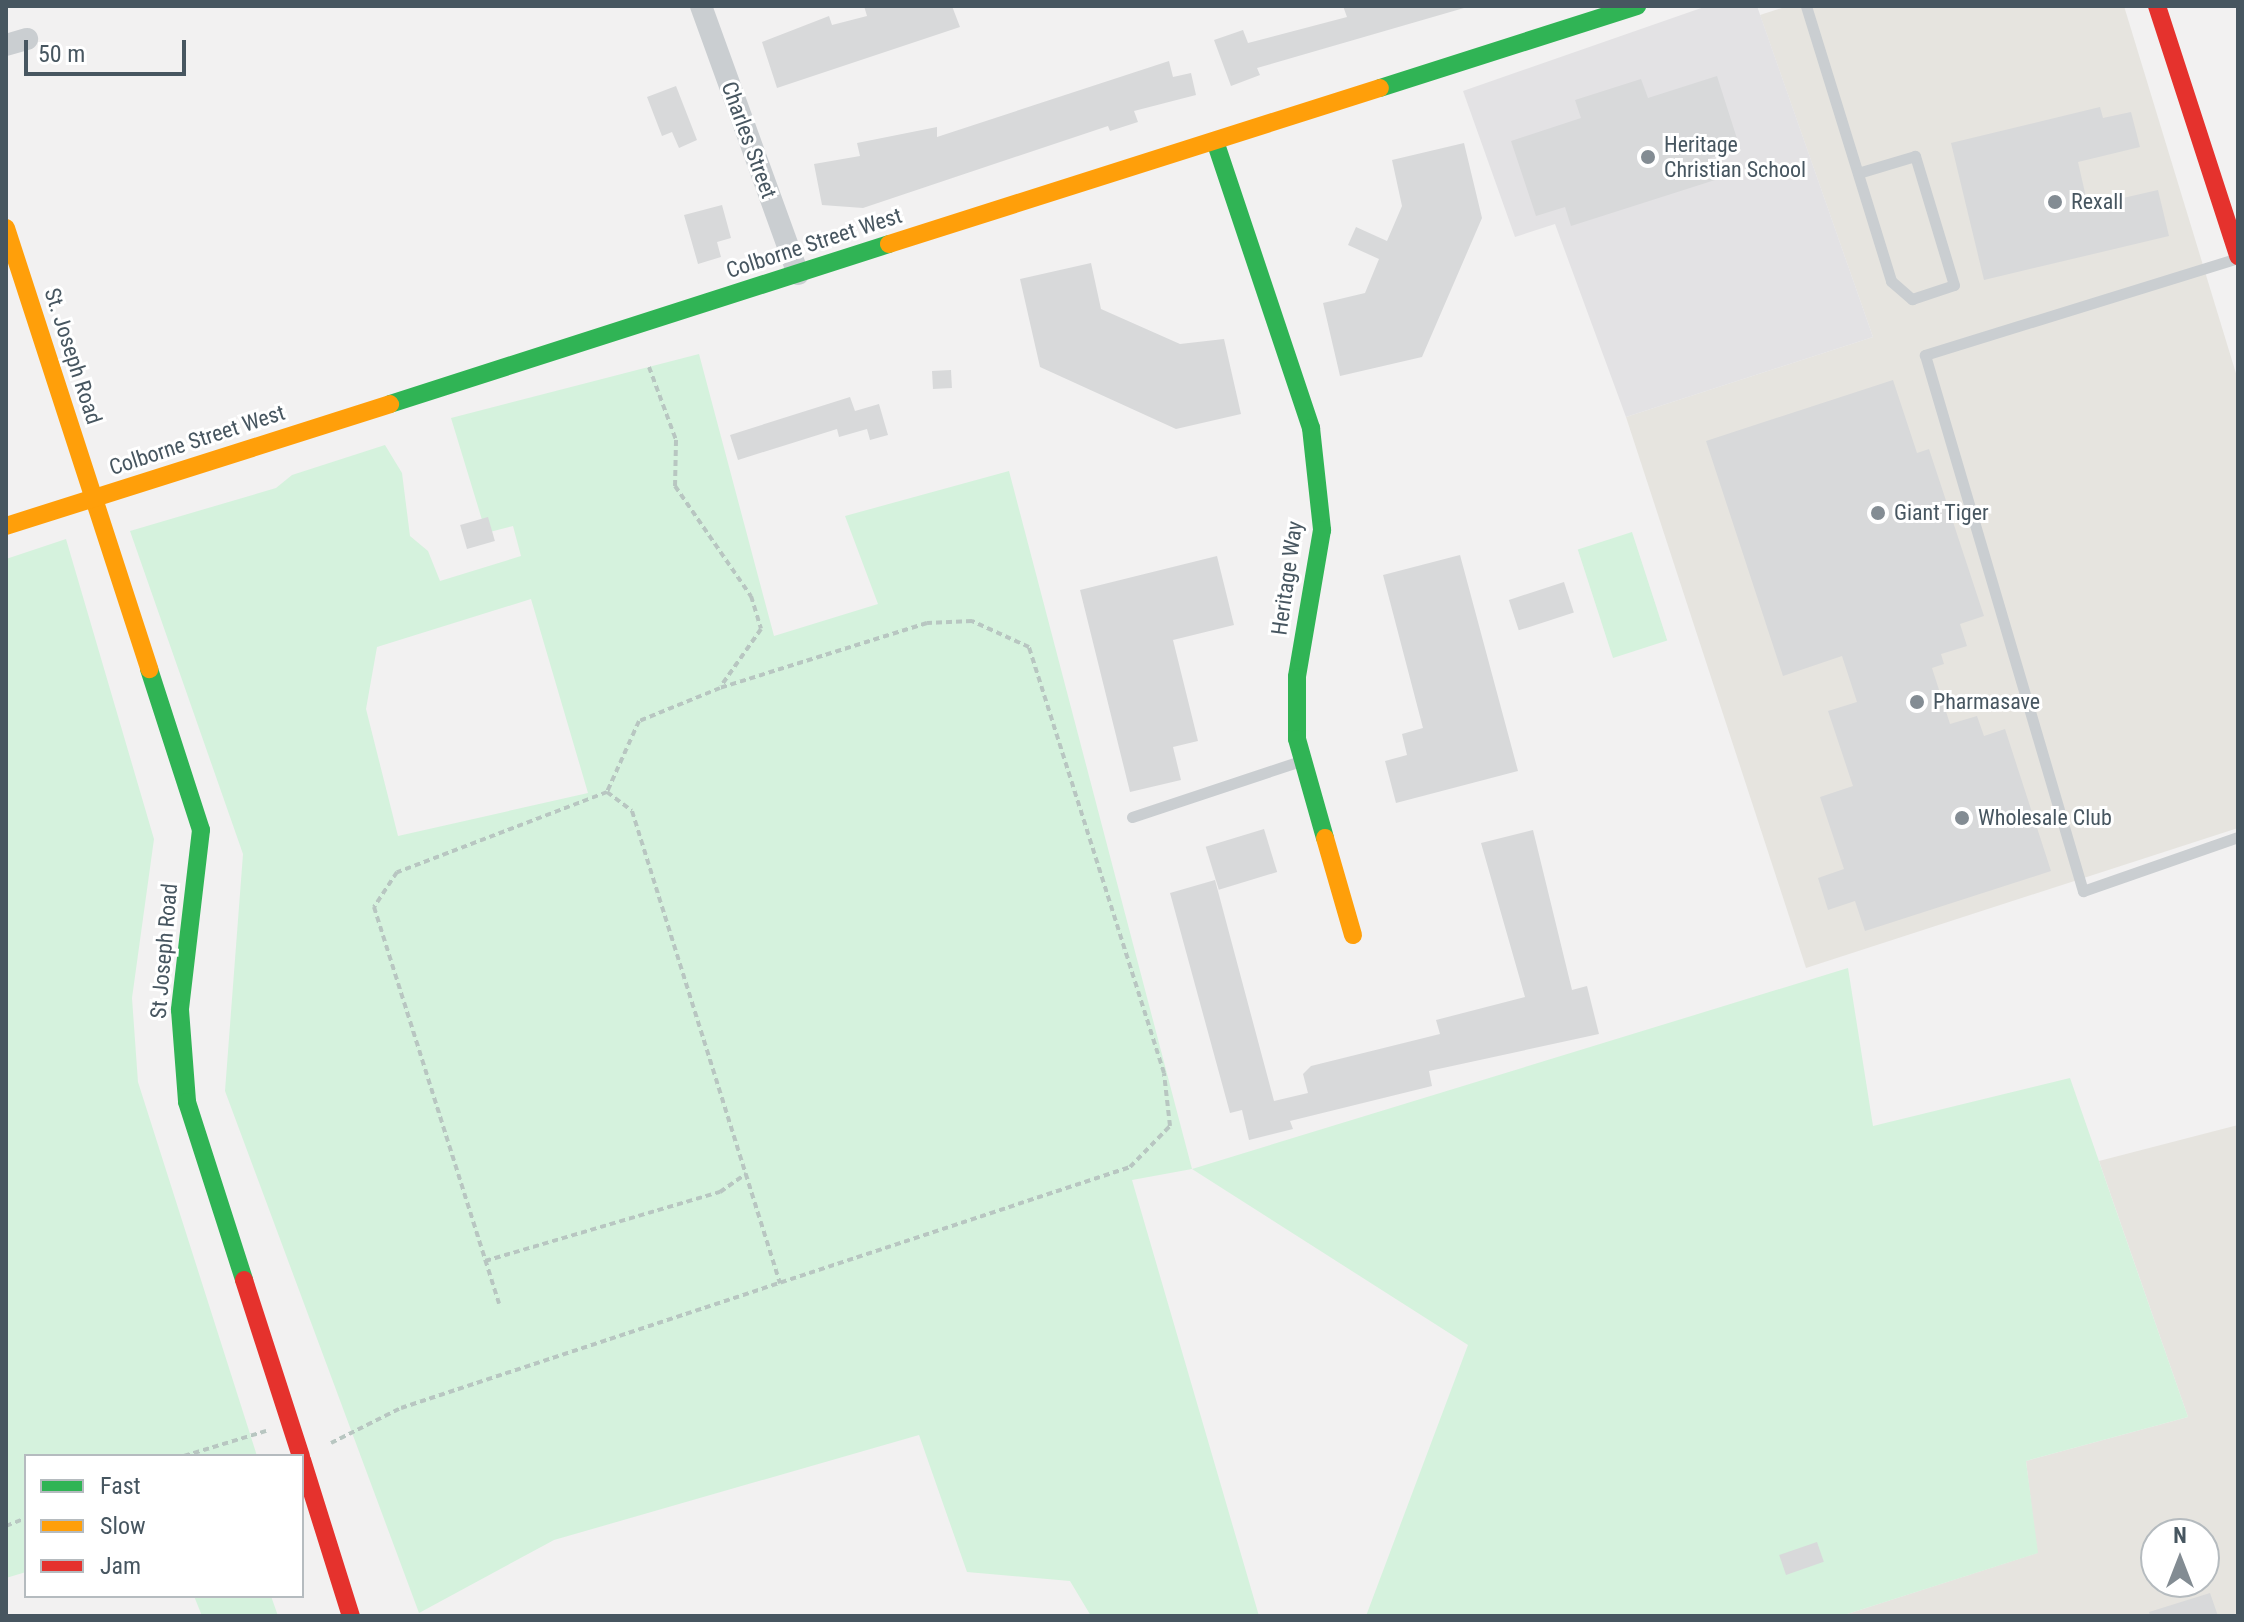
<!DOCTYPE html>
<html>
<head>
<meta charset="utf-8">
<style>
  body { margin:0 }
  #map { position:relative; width:2244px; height:1622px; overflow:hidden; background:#f2f1f1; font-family:"Roboto Condensed",sans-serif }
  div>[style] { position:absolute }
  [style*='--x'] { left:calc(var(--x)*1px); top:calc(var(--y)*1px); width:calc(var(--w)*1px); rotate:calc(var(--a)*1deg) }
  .commercial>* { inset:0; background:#e6e4df }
  .education>* { inset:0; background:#e3e2e4 }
  .green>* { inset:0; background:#d5f2dd; transform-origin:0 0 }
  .building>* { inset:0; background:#d8d9da; transform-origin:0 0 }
  .path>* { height:4px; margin-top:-2px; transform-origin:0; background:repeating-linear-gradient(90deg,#b8c6c1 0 6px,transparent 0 10px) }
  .lane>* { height:11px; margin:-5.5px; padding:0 5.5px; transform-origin:5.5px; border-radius:5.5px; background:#caced1 }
  .street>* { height:22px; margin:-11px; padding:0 11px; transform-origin:11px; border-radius:11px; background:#caced1 }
  .fast>* { height:18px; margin:-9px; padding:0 9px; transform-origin:9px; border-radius:9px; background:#30b455 }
  .slow>* { height:18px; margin:-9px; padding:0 9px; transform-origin:9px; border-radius:9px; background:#ff9f0a }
  .jam>* { height:18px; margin:-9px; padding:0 9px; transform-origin:9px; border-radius:9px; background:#e5322d }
  .dots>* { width:22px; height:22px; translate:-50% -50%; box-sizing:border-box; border:4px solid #fff; border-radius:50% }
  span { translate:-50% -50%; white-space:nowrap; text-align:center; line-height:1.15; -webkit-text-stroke:6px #fff; paint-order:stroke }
  .street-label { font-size:22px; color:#475660 }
  .poi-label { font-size:22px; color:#475660 }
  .left { translate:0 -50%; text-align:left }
  .frame { position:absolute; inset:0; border:8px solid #475660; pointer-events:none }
  .legend { position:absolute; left:24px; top:1454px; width:280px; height:144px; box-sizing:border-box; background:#fff; border:2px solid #b5bbbf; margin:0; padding:10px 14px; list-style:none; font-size:24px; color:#475660 }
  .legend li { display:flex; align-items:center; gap:16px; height:40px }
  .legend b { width:40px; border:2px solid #b5bbbf }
  .north { position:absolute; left:2140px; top:1518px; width:80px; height:80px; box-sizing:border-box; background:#fff; border:2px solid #b5bbbf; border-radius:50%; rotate:0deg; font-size:22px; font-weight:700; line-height:32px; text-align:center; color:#475660 }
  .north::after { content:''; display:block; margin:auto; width:28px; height:36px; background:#838c93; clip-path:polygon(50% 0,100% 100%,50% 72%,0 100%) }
  .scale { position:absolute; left:24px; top:40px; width:162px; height:36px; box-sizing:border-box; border:4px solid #475660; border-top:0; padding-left:10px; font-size:24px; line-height:28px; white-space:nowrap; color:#475660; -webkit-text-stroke:6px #fff; paint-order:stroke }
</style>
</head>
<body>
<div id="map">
  <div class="commercial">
    <i style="clip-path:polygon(1788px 6px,2124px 6px,2238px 380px,2238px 828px,1806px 968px,1626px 417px,1873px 337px,1760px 15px)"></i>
    <i style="clip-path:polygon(evenodd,2238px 1125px,2238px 1616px,1841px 1616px,2037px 1553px,2026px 1461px,2188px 1417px,2099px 1161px,2238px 1125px,2156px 1534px,2204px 1534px,2204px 1582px,2156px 1582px,2156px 1534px)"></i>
  </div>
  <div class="education">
    <i style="clip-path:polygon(1707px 6px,1757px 6px,1873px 337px,1626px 417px,1555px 224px,1515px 237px,1463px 91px)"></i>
  </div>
  <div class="green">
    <i style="clip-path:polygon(evenodd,699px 354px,774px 636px,878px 604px,845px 516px,1009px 471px,1192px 1169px,1848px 968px,1873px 1126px,2070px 1078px,2188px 1417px,2026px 1461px,2038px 1553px,1841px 1616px,1366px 1616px,1468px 1345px,1192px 1169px,1132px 1180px,1259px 1616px,1091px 1616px,1070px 1581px,967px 1572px,919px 1435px,554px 1540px,419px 1613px,225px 1091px,243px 854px,130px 531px,276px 488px,292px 475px,385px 445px,402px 473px,410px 536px,428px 551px,440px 581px,521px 556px,513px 526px,486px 533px,451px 418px,699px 354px,531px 599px,588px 793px,398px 836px,366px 709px,377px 647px,531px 599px)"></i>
    <i style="left:1632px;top:532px;width:114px;height:57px;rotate:72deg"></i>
    <i style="clip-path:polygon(66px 539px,154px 839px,132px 998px,138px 1082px,257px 1456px,26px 1456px,26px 1572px,6px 1578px,6px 559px)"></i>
    <i style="clip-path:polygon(194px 1596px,271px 1596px,278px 1616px,202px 1616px)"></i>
  </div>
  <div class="building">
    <i style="clip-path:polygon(864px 6px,952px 6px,960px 27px,777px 88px,762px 42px,829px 16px,832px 25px,867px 16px)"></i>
    <i style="clip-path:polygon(1343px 6px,1464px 8px,1257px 68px,1260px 75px,1231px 86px,1214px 40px,1243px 30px,1248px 43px,1347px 17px)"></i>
    <i style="clip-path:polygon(1169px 61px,1173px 77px,1191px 73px,1196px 95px,1134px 111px,1138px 122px,1110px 131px,1108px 126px,863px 208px,822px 205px,814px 164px,860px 156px,857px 143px,937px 127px,937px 137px)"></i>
    <i style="clip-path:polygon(1717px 76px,1740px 148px,1708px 159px,1715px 180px,1571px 226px,1565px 207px,1536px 216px,1511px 141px,1581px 118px,1575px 100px,1641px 79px,1648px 98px)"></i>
    <i style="clip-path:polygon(676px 86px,697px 140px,679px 148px,672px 132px,662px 136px,647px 97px)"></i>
    <i style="clip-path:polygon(2100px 107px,2103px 118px,2131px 112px,2140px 147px,2078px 162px,2088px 206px,2158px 190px,2169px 236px,1984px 280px,1951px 143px)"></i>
    <i style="clip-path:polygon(1464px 143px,1482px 218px,1422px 357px,1340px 376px,1323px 303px,1365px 293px,1379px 259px,1348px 245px,1356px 227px,1387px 241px,1402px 206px,1392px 160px)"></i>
    <i style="clip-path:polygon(722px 205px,731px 238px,717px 242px,721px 257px,698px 264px,684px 215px)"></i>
    <i style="clip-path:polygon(1091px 263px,1101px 309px,1180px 344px,1224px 339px,1241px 414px,1176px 429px,1040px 367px,1020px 279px)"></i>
    <i style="left:951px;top:370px;width:18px;height:19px;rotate:87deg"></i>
    <i style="clip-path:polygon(1893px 380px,1917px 453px,1929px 449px,1984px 616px,1960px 624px,1967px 646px,1941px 654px,1944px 664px,1932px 668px,1950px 724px,1977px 716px,1984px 736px,2005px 729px,2051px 871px,1865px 931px,1855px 901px,1828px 910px,1818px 878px,1844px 869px,1820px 797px,1853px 786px,1828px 711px,1857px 702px,1842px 656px,1783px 676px,1706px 441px)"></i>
    <i style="clip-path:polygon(850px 397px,855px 411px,879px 404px,888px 435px,870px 440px,867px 429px,839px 437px,837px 429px,738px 460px,730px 435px)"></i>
    <i style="left:488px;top:517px;width:25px;height:29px;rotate:74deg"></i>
    <i style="clip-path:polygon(1460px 555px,1518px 771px,1396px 803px,1385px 761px,1407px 755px,1402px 734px,1423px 728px,1383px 575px)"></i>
    <i style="clip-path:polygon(1217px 556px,1234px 625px,1173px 640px,1198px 741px,1173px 747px,1181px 780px,1130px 792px,1080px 590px)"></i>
    <i style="left:1564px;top:582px;width:32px;height:58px;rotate:72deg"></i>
    <i style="left:1264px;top:829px;width:45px;height:61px;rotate:73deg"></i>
    <i style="clip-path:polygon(1533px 830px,1572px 990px,1587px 986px,1599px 1034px,1429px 1071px,1432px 1086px,1290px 1121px,1293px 1129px,1249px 1140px,1242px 1110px,1230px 1113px,1170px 893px,1215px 880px,1274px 1101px,1308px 1093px,1303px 1074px,1311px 1066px,1440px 1034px,1436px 1020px,1525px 997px,1481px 843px)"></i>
    <i style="left:1817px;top:1542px;width:21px;height:40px;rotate:71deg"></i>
    <i style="clip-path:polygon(2210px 1593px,2218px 1616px,2150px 1616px,2149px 1612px)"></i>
  </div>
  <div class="path">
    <i style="--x:649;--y:367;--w:78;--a:69.7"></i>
    <i style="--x:676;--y:440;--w:46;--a:91.2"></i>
    <i style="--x:675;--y:486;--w:134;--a:55.4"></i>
    <i style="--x:751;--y:596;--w:34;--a:73"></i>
    <i style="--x:761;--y:629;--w:70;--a:125.1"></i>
    <i style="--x:607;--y:792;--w:31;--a:37"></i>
    <i style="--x:632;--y:811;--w:495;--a:72.6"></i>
    <i style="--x:485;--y:1261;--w:245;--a:-16.4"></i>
    <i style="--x:720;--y:1192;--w:32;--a:-35"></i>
    <i style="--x:331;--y:1443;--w:78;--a:-26.6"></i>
    <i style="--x:401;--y:1408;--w:768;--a:-18.29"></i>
    <i style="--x:1130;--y:1167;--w:57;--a:-45.7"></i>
    <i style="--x:1170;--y:1126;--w:53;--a:-96.5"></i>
    <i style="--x:1164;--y:1073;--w:447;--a:-107.6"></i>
    <i style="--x:1029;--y:647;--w:63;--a:-155.5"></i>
    <i style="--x:972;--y:621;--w:45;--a:177.5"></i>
    <i style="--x:927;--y:623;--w:217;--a:162.6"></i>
    <i style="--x:720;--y:688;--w:87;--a:157.8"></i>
    <i style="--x:639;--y:721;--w:78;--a:114.3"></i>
    <i style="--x:607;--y:792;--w:225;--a:159.1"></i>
    <i style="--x:397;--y:872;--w:42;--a:123.3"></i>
    <i style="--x:374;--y:907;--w:416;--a:72.5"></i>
    <i style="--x:184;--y:1456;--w:86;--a:-17"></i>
    <i style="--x:6;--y:1526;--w:22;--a:-22"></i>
  </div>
  <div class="lane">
    <i style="--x:1806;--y:6;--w:288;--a:72.8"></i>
    <i style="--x:1891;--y:281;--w:28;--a:41"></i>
    <i style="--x:1912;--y:299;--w:44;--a:-18.4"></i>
    <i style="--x:1954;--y:285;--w:135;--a:-106.8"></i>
    <i style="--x:1915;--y:156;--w:59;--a:163.4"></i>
    <i style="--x:2238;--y:258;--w:328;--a:162.8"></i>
    <i style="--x:1925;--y:355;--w:559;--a:73.58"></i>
    <i style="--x:2083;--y:891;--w:164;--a:-19.2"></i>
    <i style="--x:1132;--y:817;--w:180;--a:-18.4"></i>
  </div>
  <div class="street">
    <i style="--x:701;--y:6;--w:285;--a:70.1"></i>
    <i style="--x:6;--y:45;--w:22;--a:-16"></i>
  </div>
  <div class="fast">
    <i style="--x:1380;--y:88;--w:270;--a:-17.7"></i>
    <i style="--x:1215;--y:141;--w:303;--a:71.5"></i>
    <i style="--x:1311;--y:428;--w:103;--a:83.8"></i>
    <i style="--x:1322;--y:530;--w:149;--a:99.7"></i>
    <i style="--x:1297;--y:677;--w:62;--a:90"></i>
    <i style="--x:1297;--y:739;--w:103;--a:74.2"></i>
    <i style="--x:390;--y:404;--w:524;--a:-17.78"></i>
    <i style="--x:149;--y:669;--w:169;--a:72.1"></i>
    <i style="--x:201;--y:830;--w:181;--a:96.7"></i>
    <i style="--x:180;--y:1010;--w:92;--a:85.6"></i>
    <i style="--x:187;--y:1102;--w:187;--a:72.2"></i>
  </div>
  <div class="slow">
    <i style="--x:6;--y:228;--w:464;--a:72"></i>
    <i style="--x:889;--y:244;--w:515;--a:-17.63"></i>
    <i style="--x:6;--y:526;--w:403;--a:-17.6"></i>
    <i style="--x:1325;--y:838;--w:101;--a:73.9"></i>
  </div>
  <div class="jam">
    <i style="--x:2157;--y:6;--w:263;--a:72"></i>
    <i style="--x:244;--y:1280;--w:185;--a:72.1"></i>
    <i style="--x:302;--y:1460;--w:164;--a:72.6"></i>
  </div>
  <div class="dots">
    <i style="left:1648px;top:157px;background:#838c93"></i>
    <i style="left:2055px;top:202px;background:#838c93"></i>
    <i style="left:1878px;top:513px;background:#838c93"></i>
    <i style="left:1917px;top:702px;background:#838c93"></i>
    <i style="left:1962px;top:818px;background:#838c93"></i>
  </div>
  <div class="street-label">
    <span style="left:749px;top:140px;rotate:70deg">Charles Street</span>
    <span style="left:814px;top:243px;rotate:-18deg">Colborne Street West</span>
    <span style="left:73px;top:356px;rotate:72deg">St. Joseph Road</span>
    <span style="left:197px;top:440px;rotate:-18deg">Colborne Street West</span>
    <span style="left:1287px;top:578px;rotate:-82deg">Heritage Way</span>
    <span style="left:164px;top:951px;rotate:-85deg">St Joseph Road</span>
  </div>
  <div class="poi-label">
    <span class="left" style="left:1664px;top:157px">Heritage<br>Christian School</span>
    <span class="left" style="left:2071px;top:202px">Rexall</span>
    <span class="left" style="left:1894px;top:513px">Giant Tiger</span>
    <span class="left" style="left:1933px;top:702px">Pharmasave</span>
    <span class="left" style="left:1978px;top:818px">Wholesale Club</span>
  </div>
  <div class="frame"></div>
  <ul class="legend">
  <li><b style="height:10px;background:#30b455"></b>Fast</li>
  <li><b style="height:10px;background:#ff9f0a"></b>Slow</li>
  <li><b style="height:10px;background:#e5322d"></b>Jam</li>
  </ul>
  <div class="north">N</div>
  <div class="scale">50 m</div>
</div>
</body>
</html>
